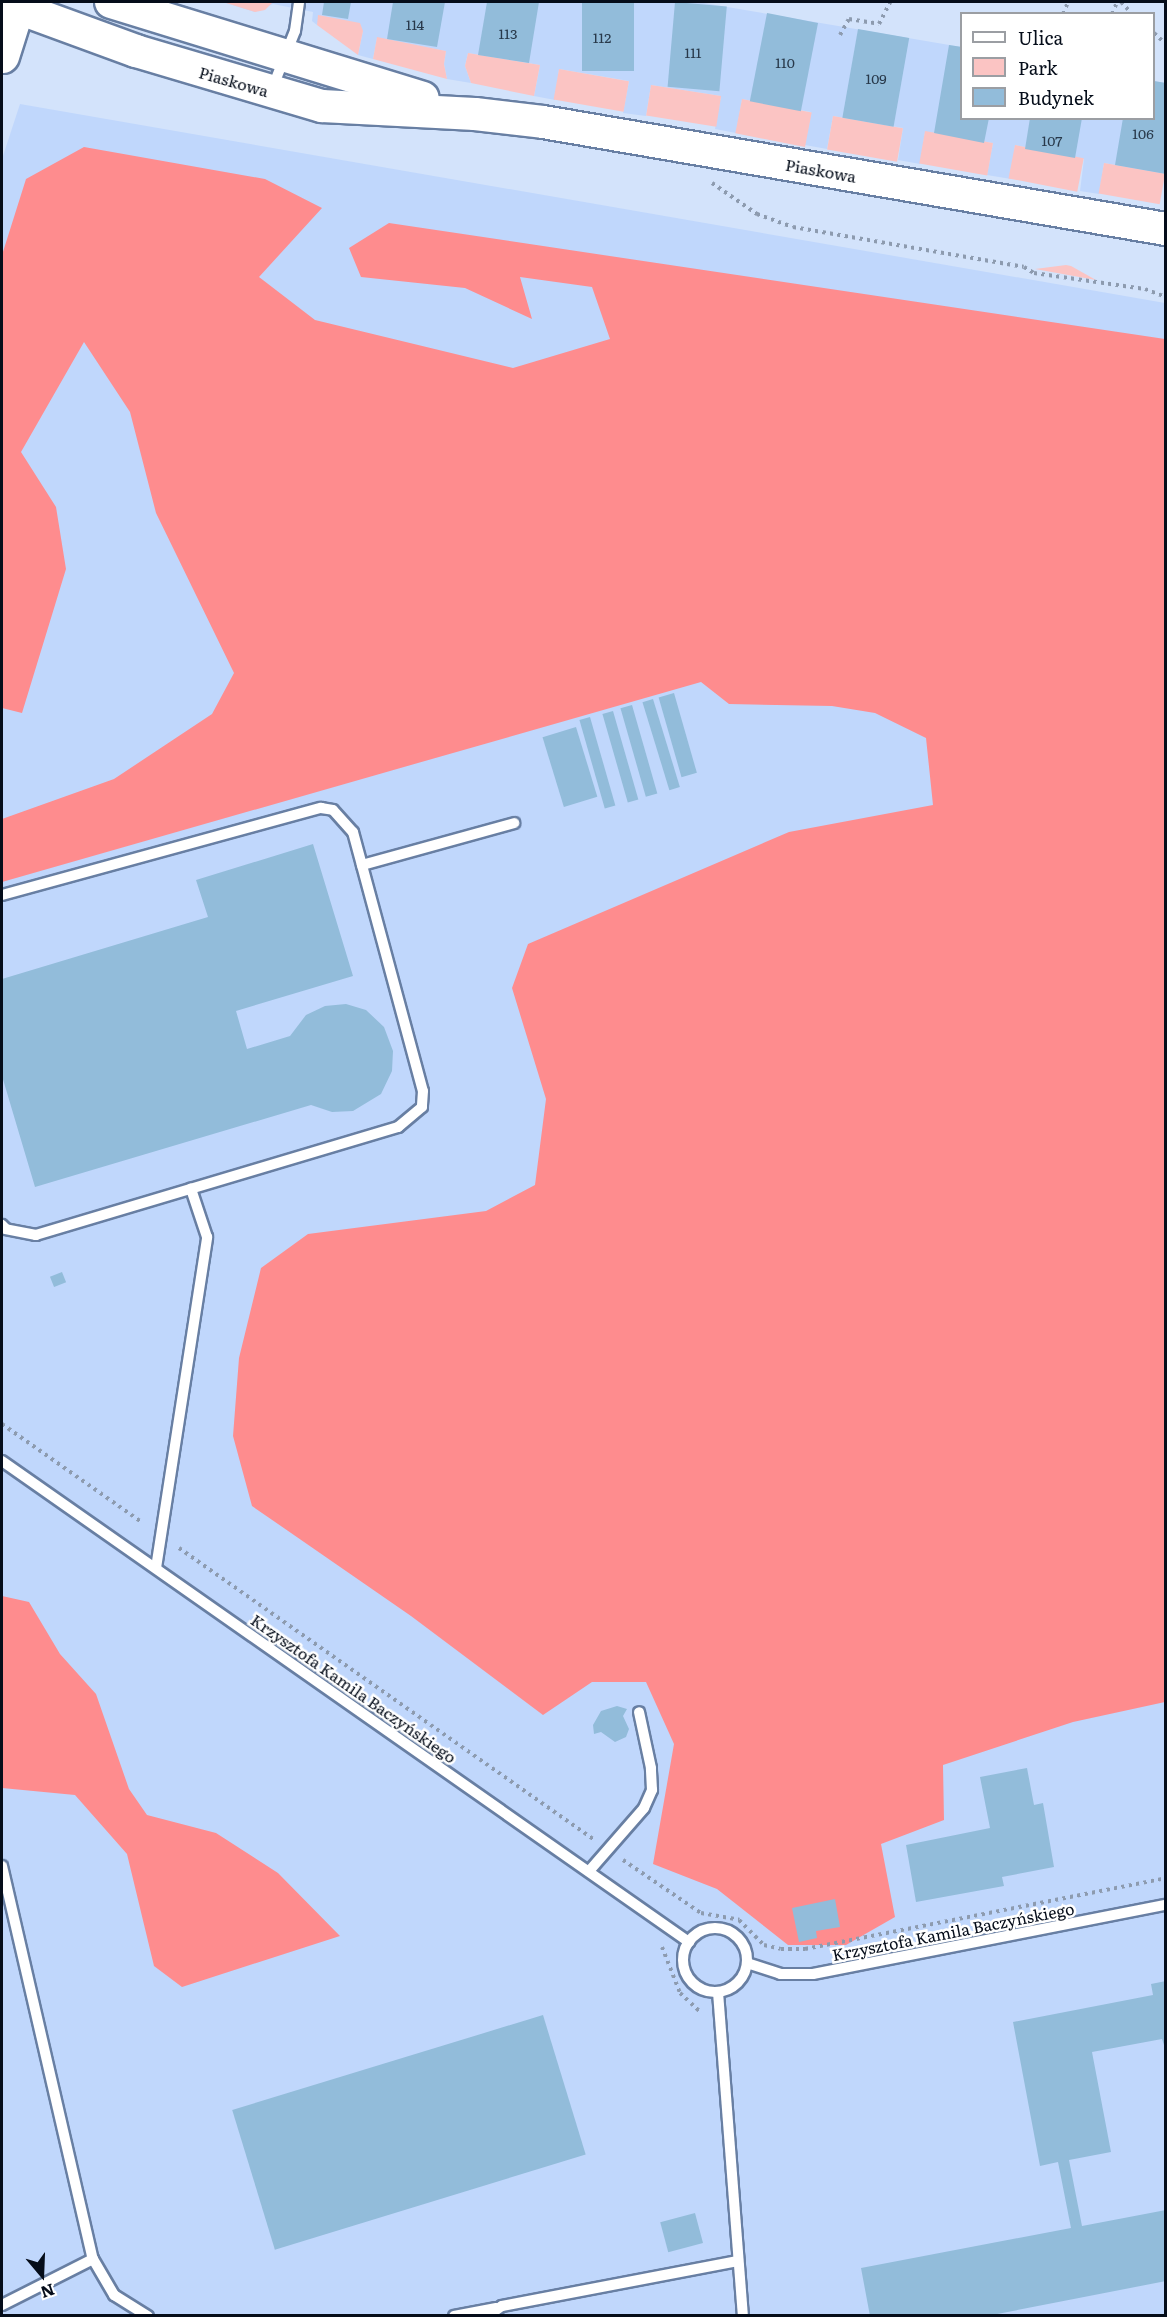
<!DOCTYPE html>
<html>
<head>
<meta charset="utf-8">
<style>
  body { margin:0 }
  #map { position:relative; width:1167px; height:2317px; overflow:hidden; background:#d3e3fb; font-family:Literata,serif }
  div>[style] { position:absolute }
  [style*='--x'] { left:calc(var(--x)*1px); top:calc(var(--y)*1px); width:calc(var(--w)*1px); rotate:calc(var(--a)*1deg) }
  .built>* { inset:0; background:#c0d7fc }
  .green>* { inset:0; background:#fbc4c3; transform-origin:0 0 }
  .forest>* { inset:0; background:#fe8c8e }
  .building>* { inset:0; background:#92bcda; transform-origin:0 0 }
  .path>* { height:4px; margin-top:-2px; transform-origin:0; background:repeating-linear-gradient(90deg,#8d9baf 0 3px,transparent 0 7.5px) }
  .roads { filter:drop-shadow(2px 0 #687fa3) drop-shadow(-2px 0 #687fa3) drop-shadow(0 2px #687fa3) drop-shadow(0 -2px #687fa3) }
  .lane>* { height:10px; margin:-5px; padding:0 5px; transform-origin:5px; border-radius:5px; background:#fff }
  .lane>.ring { margin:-5px; padding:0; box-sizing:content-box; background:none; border:10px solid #fff; border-radius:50% }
  .secondary>* { height:32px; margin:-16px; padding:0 16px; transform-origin:16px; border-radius:16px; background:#fff }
  .primary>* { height:33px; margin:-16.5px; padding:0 16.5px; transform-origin:16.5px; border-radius:16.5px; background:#fff }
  span { translate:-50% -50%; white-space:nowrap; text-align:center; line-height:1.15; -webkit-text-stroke:5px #fff; paint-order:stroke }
  .number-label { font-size:14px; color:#28394a }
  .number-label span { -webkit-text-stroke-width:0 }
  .street-label { font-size:16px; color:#050d1a }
  .frame { position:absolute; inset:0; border:3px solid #050d1a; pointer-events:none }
  .legend { position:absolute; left:960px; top:12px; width:195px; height:108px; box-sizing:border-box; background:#fff; border:2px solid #9b9ea3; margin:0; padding:8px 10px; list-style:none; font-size:18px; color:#050d1a }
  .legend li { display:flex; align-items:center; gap:12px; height:30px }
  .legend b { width:30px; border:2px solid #9b9ea3 }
  .north { position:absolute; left:12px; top:2245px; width:60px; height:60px; -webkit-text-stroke:4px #fff; paint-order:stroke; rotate:161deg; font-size:16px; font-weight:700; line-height:24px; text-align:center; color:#050d1a }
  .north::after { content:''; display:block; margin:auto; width:21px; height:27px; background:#050d1a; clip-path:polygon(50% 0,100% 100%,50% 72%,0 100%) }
</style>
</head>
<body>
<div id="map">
  <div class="built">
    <i style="clip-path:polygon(223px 2px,698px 2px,961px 47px,962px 118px,1154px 118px,1154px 81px,1165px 83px,1165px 174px,1104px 163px,1099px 194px,1080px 191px,1084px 159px,1015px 145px,1011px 179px,987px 175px,993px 143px,925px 132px,920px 164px,898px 160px,903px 128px,833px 116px,827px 149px,805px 145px,811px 112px,742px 99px,736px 133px,715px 129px,721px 96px,651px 85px,646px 116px,623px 113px,629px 81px,559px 69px,555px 100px,534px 96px,540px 65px,468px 53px,465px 66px,471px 83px,447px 79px,444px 64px,446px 51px,377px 38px,373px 59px,358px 55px,363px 31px,319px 19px,317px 25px,312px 21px,313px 12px,273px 4px,255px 12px)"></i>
    <i style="clip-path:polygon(20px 104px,1165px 303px,1165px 2315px,2px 2316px,2px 159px)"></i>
  </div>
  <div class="green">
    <i style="clip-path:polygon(223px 2px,273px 2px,265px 10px,255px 12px)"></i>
    <i style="clip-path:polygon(318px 15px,360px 23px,363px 31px,358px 55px,317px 25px)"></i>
    <i style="clip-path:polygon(377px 37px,446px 51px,444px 64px,447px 79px,373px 59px)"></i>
    <i style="clip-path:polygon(468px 53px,540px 65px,534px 96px,471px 83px,465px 66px)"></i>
    <i style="left:559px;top:69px;width:71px;height:31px;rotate:10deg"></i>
    <i style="left:651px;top:85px;width:71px;height:31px;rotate:9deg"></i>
    <i style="left:742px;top:99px;width:71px;height:35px;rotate:11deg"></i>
    <i style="left:833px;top:116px;width:71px;height:34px;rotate:10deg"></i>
    <i style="left:925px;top:131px;width:69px;height:33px;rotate:10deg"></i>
    <i style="left:1015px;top:145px;width:70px;height:34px;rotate:11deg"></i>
    <i style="left:1104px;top:163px;width:62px;height:31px;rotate:10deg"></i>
    <i style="clip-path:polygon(1066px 265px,1071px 266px,1096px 280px,1035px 269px)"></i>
  </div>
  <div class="forest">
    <i style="clip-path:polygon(84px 147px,265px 179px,322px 208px,259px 277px,315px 320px,513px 368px,610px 339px,592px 287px,520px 277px,532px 319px,465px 288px,361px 277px,349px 248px,389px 223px,1165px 339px,1165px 1702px,1073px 1722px,943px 1765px,944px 1820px,881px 1844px,895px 1917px,846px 1945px,788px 1945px,717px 1889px,653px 1864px,674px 1744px,646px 1682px,592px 1682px,543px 1715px,411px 1616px,252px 1506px,233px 1436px,239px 1358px,261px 1268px,308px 1234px,486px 1211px,535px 1185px,546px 1099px,512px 988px,528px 944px,789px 832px,933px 805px,926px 738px,875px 713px,832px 706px,729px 704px,701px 682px,2px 882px,2px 819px,114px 779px,212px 714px,234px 673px,156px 513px,130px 412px,84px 342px,21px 452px,56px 507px,66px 569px,22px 713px,2px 708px,2px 255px,26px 179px)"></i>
    <i style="clip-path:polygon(2px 1596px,29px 1602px,60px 1654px,96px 1694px,129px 1789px,147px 1815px,216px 1833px,278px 1873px,340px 1936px,182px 1987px,154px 1966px,127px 1854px,75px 1795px,2px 1788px)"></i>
  </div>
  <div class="building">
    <i style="clip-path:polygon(324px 2px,351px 2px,348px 19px,322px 15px)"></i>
    <i style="clip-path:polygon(393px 2px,445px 2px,437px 47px,387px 39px)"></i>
    <i style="clip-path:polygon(487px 2px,539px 2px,529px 63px,478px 55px)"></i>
    <i style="left:582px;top:2px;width:52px;height:69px"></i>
    <i style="left:675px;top:2px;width:52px;height:85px;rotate:5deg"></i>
    <i style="left:767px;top:13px;width:52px;height:90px;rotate:11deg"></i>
    <i style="left:858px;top:29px;width:52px;height:90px;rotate:10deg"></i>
    <i style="clip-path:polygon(949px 45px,962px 47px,962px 118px,989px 118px,984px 143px,934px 133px)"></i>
    <i style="clip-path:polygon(1154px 81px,1166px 83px,1166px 174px,1115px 165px,1123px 118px,1154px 118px)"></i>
    <i style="clip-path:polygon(1030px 118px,1082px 118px,1075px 158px,1025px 149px)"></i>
    <i style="left:674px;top:693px;width:83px;height:16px;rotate:74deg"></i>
    <i style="left:653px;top:699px;width:92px;height:11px;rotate:73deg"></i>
    <i style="left:632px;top:705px;width:92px;height:12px;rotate:74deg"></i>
    <i style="left:613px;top:711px;width:92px;height:11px;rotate:74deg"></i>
    <i style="left:590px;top:717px;width:92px;height:11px;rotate:74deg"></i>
    <i style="left:576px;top:727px;width:73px;height:35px;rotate:73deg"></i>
    <i style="clip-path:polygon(313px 844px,353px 976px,236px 1011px,247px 1049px,290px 1036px,306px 1015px,325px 1006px,346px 1004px,366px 1010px,384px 1027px,393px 1051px,392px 1071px,381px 1094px,353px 1111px,332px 1112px,311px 1105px,35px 1187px,2px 1076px,2px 979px,208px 917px,196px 880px)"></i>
    <i style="left:62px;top:1272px;width:11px;height:13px;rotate:68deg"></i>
    <i style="clip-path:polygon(617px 1706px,627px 1709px,623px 1716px,629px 1729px,626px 1737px,615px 1742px,601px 1732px,594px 1734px,593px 1725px,601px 1711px)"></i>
    <i style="clip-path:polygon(1027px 1768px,1034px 1805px,1043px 1803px,1054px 1867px,1002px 1877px,1004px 1886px,916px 1902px,906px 1845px,990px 1828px,980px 1777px)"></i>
    <i style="clip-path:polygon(835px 1899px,840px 1927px,816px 1931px,817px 1938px,799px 1942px,792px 1908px)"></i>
    <i style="clip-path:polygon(1166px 1981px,1166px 2051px,1162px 2039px,1092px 2052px,1111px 2152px,1069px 2160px,1082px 2226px,1166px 2210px,1166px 2281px,987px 2316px,870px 2316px,861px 2268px,1071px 2228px,1058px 2162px,1040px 2166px,1013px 2022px,1153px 1995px,1151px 1984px)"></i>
    <i style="left:543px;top:2015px;width:146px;height:325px;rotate:73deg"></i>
    <i style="left:695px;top:2213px;width:31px;height:36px;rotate:75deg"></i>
  </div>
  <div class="path">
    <i style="--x:1121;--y:2;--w:16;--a:47"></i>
    <i style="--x:1063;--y:14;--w:13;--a:-67"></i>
    <i style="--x:1112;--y:14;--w:13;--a:-67"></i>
    <i style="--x:1154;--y:33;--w:16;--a:43"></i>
    <i style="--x:840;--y:35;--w:18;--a:-61"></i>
    <i style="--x:849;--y:19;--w:30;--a:9"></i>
    <i style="--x:879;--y:24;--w:25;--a:-63"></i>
    <i style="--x:712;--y:183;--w:55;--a:34.6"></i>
    <i style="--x:757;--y:214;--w:38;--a:20"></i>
    <i style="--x:793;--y:227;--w:234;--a:9.8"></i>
    <i style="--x:1024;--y:267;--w:12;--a:31"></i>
    <i style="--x:1034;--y:273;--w:112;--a:8.2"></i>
    <i style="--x:1145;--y:289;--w:22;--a:21"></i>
    <i style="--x:2;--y:1424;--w:172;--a:35.1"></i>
    <i style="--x:179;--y:1548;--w:506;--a:35.1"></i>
    <i style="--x:623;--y:1860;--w:94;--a:34.2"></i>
    <i style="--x:701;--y:1913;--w:39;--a:10"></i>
    <i style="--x:739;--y:1920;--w:35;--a:45"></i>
    <i style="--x:764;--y:1945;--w:17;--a:13"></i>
    <i style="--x:781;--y:1949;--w:24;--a:0"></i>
    <i style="--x:805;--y:1949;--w:368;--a:-11.1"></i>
    <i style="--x:662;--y:1947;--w:49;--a:68.6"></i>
    <i style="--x:680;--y:1993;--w:26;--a:43"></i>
  </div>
  <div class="roads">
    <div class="lane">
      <i style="--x:272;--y:89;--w:62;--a:-68.4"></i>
      <i style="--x:295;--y:31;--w:29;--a:-82"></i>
      <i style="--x:362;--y:865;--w:158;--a:-15.4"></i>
      <i style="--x:2;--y:895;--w:331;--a:-15.3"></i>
      <i style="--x:321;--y:808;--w:12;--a:9"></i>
      <i style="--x:333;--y:810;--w:30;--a:48"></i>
      <i style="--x:353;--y:832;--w:268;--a:74.9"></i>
      <i style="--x:423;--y:1091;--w:16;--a:94"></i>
      <i style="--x:422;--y:1107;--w:31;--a:140"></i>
      <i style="--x:398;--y:1127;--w:378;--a:163.4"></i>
      <i style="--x:36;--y:1235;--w:31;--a:-169"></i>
      <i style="--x:6;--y:1229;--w:6;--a:-135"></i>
      <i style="--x:2;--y:1461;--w:839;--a:35"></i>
      <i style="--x:156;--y:1568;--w:335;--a:-81.2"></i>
      <i style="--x:207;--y:1237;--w:51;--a:-108.4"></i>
      <i style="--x:2;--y:1866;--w:403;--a:77"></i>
      <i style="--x:93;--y:2259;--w:42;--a:59.7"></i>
      <i style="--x:114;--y:2295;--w:40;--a:32"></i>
      <i style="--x:590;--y:1870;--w:82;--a:-48.9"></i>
      <i style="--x:644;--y:1808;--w:20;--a:-66"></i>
      <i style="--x:652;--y:1790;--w:22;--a:-93"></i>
      <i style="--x:651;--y:1768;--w:57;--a:-102.1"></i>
      <i class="ring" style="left:683px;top:1928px;width:54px;height:54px"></i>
      <i style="--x:747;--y:1963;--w:35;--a:18"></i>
      <i style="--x:780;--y:1974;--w:33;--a:0"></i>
      <i style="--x:813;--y:1974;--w:360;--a:-11.1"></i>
      <i style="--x:718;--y:1992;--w:325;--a:85.6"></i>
      <i style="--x:2;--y:2305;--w:102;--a:-26.8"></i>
      <i style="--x:454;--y:2316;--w:43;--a:-10.8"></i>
      <i style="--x:488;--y:2316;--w:17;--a:-36"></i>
      <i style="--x:502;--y:2306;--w:240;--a:-10.8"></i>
    </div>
    <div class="secondary">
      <i style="--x:2;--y:2;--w:143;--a:20.1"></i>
      <i style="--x:136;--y:51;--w:194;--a:16.5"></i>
      <i style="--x:322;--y:106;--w:153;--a:3"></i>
      <i style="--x:475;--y:114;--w:68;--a:6.7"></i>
      <i style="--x:543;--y:122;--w:632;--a:9.75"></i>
      <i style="--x:111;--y:2;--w:326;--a:17.1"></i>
    </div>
    <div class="primary">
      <i style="--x:2;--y:56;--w:57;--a:-72.5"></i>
    </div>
  </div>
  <div class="number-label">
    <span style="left:415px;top:24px">114</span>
    <span style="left:508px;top:33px">113</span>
    <span style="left:602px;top:37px">112</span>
    <span style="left:693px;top:52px">111</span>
    <span style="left:785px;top:62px">110</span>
    <span style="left:876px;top:78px">109</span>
    <span style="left:1143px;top:133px">106</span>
    <span style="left:1052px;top:140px">107</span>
  </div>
  <div class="street-label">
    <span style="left:234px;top:81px;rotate:16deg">Piaskowa</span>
    <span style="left:821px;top:170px;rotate:10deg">Piaskowa</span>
    <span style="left:354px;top:1688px;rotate:35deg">Krzysztofa Kamila Baczyńskiego</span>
    <span style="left:953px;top:1931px;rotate:-11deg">Krzysztofa Kamila Baczyńskiego</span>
  </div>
  <div class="frame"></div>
  <ul class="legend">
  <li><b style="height:8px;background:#fff"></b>Ulica</li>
  <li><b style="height:16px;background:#fbc4c3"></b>Park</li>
  <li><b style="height:16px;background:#92bcda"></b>Budynek</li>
  </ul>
  <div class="north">N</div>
</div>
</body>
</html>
